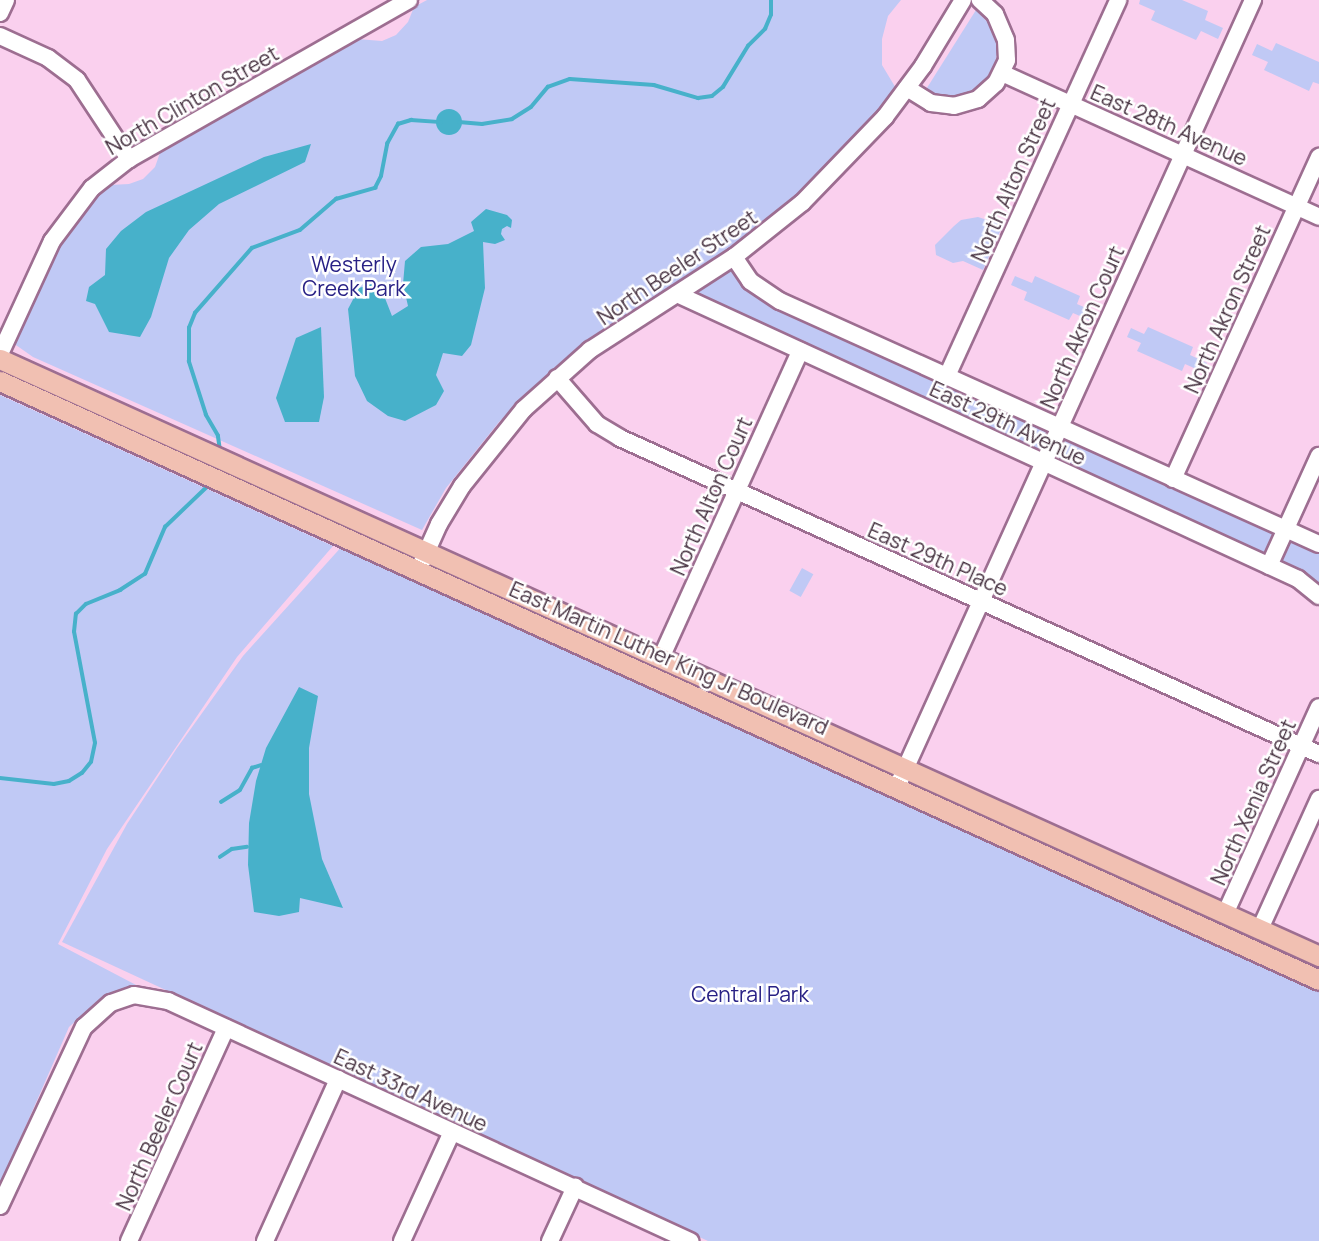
<!DOCTYPE html>
<html>
<head>
<meta charset="utf-8">
<style>
  body { margin:0 }
  #map { position:relative; width:1319px; height:1241px; overflow:hidden; background:#fad0ee; font-family:Manrope,sans-serif }
  div>[style] { position:absolute }
  [style*='--x'] { left:calc(var(--x)*1px); top:calc(var(--y)*1px); width:calc(var(--w)*1px); rotate:calc(var(--a)*1deg) }
  .green>* { inset:0; background:#c0c9f5; transform-origin:0 0 }
  .water>* { inset:0; background:#47b1ca }
  .round { border-radius:50% }
  .stream>* { height:3.5px; margin:-1.75px; padding:0 1.75px; transform-origin:1.75px; border-radius:1.75px; background:#47b1ca }
  .roads { filter:drop-shadow(2px 0 #9d6e91) drop-shadow(-2px 0 #9d6e91) drop-shadow(0 2px #9d6e91) drop-shadow(0 -2px #9d6e91) }
  .minor>* { height:16px; margin:-8px; padding:0 8px; transform-origin:8px; border-radius:8px; background:#fff }
  .major>* { height:19px; margin:-9.5px; padding:0 9.5px; transform-origin:9.5px; border-radius:9.5px; background:#f1c0b2 }
  span { translate:-50% -50%; white-space:nowrap; text-align:center; line-height:1.15; -webkit-text-stroke:5px #fff; paint-order:stroke }
  .street-label { font-size:21px; color:#463140 }
  .park-label { font-size:21px; color:#282185 }
</style>
</head>
<body>
<div id="map">
  <div class="green">
    <i style="clip-path:polygon(427px 0,901px 0,888px 16px,882px 39px,882px 65px,897px 90px,874px 120px,819px 178px,754px 235px,606px 331px,556px 368px,499px 422px,446px 488px,422px 530px,33px 357px,13px 343px,65px 233px,81px 211px,110px 185px,129px 184px,143px 179px,155px 167px,161px 150px,357px 39px,382px 41px,396px 35px,408px 22px,414px 7px)"></i>
    <i style="clip-path:polygon(1140px 0,1182px 0,1208px 11px,1205px 20px,1223px 28px,1218px 39px,1201px 31px,1196px 40px,1151px 20px,1155px 11px,1139px 4px)"></i>
    <i style="clip-path:polygon(976px 10px,995px 30px,999px 46px,991px 78px,977px 92px,957px 99px,939px 98px,925px 91px)"></i>
    <i style="clip-path:polygon(1276px 43px,1319px 62px,1319px 84px,1313px 82px,1309px 91px,1264px 70px,1268px 62px,1252px 55px,1257px 44px,1272px 51px)"></i>
    <i style="clip-path:polygon(978px 217px,1003px 225px,983px 270px,963px 261px,953px 263px,936px 255px,935px 245px,954px 226px,961px 220px)"></i>
    <i style="clip-path:polygon(734px 257px,750px 281px,1319px 544px,1319px 596px,677px 294px)"></i>
    <i style="clip-path:polygon(1015px 276px,1032px 283px,1035px 276px,1080px 296px,1077px 304px,1093px 311px,1089px 320px,1073px 313px,1069px 320px,1024px 300px,1027px 292px,1011px 285px)"></i>
    <i style="clip-path:polygon(1148px 327px,1193px 347px,1190px 355px,1207px 363px,1203px 372px,1185px 364px,1182px 371px,1137px 351px,1141px 343px,1127px 337px,1131px 328px,1144px 334px)"></i>
    <i style="clip-path:polygon(0 395px,333px 546px,237px 657px,107px 849px,58px 944px,138px 986px,104px 995px,69px 1027px,0 1185px)"></i>
    <i style="clip-path:polygon(344px 544px,1319px 986px,1319px 1241px,708px 1241px,62px 942px,127px 824px,177px 748px,243px 656px)"></i>
    <i style="left:802px;top:568px;width:13px;height:26px;rotate:29deg"></i>
  </div>
  <div class="water">
    <i class="round" style="left:436px;top:109px;width:26px;height:26px"></i>
    <i style="clip-path:polygon(311px 144px,305px 162px,219px 204px,189px 230px,169px 258px,151px 317px,140px 337px,109px 332px,95px 304px,86px 301px,89px 287px,105px 275px,106px 249px,121px 231px,146px 212px,264px 157px)"></i>
    <i style="clip-path:polygon(486px 209px,507px 215px,512px 220px,511px 228px,507px 226px,502px 229px,501px 234px,505px 240px,495px 244px,483px 242px,485px 288px,471px 345px,462px 356px,443px 353px,436px 375px,444px 391px,436px 405px,405px 421px,388px 416px,367px 401px,355px 376px,348px 309px,359px 288px,372px 284px,381px 288px,392px 316px,408px 306px,403px 284px,405px 261px,421px 247px,448px 244px,474px 231px,471px 222px)"></i>
    <i style="clip-path:polygon(321px 327px,324px 397px,319px 422px,285px 422px,276px 398px,296px 338px)"></i>
    <i style="clip-path:polygon(299px 687px,318px 696px,309px 748px,309px 794px,322px 859px,343px 908px,300px 898px,299px 912px,279px 916px,254px 912px,248px 865px,249px 823px,256px 781px,266px 748px)"></i>
  </div>
  <div class="stream">
    <i style="--x:459;--y:122;--w:23;--a:5"></i>
    <i style="--x:482;--y:124;--w:30;--a:-9"></i>
    <i style="--x:512;--y:119;--w:22;--a:-32"></i>
    <i style="--x:531;--y:107;--w:26;--a:-50"></i>
    <i style="--x:548;--y:87;--w:23;--a:-20"></i>
    <i style="--x:570;--y:79;--w:84;--a:4.1"></i>
    <i style="--x:654;--y:85;--w:46;--a:16.5"></i>
    <i style="--x:698;--y:98;--w:14;--a:-8"></i>
    <i style="--x:712;--y:96;--w:14;--a:-39"></i>
    <i style="--x:723;--y:87;--w:48;--a:-58.6"></i>
    <i style="--x:748;--y:46;--w:24;--a:-45"></i>
    <i style="--x:765;--y:29;--w:15;--a:-67"></i>
    <i style="--x:771;--y:15;--w:15;--a:-90"></i>
    <i style="--x:220;--y:451;--w:15;--a:-98"></i>
    <i style="--x:218;--y:436;--w:24;--a:-120"></i>
    <i style="--x:206;--y:415;--w:56;--a:-107.8"></i>
    <i style="--x:189;--y:362;--w:34;--a:-90"></i>
    <i style="--x:189;--y:328;--w:16;--a:-68"></i>
    <i style="--x:195;--y:313;--w:86;--a:-48.8"></i>
    <i style="--x:252;--y:248;--w:51;--a:-20.6"></i>
    <i style="--x:300;--y:230;--w:48;--a:-40.7"></i>
    <i style="--x:336;--y:199;--w:41;--a:-15.8"></i>
    <i style="--x:375;--y:188;--w:13;--a:-63"></i>
    <i style="--x:381;--y:176;--w:33;--a:-79"></i>
    <i style="--x:387;--y:144;--w:23;--a:-61"></i>
    <i style="--x:398;--y:124;--w:14;--a:-17"></i>
    <i style="--x:411;--y:120;--w:30;--a:4"></i>
    <i style="--x:0;--y:778;--w:54;--a:6.3"></i>
    <i style="--x:54;--y:784;--w:15;--a:-11"></i>
    <i style="--x:69;--y:781;--w:15;--a:-32"></i>
    <i style="--x:82;--y:773;--w:14;--a:-51"></i>
    <i style="--x:91;--y:762;--w:19;--a:-78"></i>
    <i style="--x:95;--y:743;--w:113;--a:-100.7"></i>
    <i style="--x:74;--y:632;--w:18;--a:-84"></i>
    <i style="--x:76;--y:614;--w:14;--a:-45"></i>
    <i style="--x:86;--y:604;--w:37;--a:-22"></i>
    <i style="--x:120;--y:590;--w:30;--a:-33"></i>
    <i style="--x:145;--y:574;--w:51;--a:-66.9"></i>
    <i style="--x:165;--y:527;--w:62;--a:-43.7"></i>
    <i style="--x:221;--y:802;--w:22;--a:-32"></i>
    <i style="--x:240;--y:790;--w:25;--a:-61"></i>
    <i style="--x:252;--y:768;--w:9;--a:-18"></i>
    <i style="--x:220;--y:857;--w:14;--a:-34"></i>
    <i style="--x:232;--y:849;--w:15;--a:-8"></i>
  </div>
  <div class="roads">
    <div class="minor">
      <i style="--x:0;--y:13;--w:14;--a:-65"></i>
      <i style="--x:0;--y:36;--w:53;--a:24.6"></i>
      <i style="--x:48;--y:58;--w:36;--a:37"></i>
      <i style="--x:77;--y:80;--w:95;--a:56.6"></i>
      <i style="--x:1002;--y:73;--w:348;--a:24.4"></i>
      <i style="--x:907;--y:88;--w:28;--a:32"></i>
      <i style="--x:931;--y:103;--w:23;--a:7"></i>
      <i style="--x:954;--y:106;--w:25;--a:-16"></i>
      <i style="--x:978;--y:99;--w:24;--a:-42"></i>
      <i style="--x:996;--y:83;--w:25;--a:-64"></i>
      <i style="--x:1007;--y:60;--w:20;--a:-93"></i>
      <i style="--x:1006;--y:40;--w:28;--a:-113"></i>
      <i style="--x:995;--y:14;--w:21;--a:-137"></i>
      <i style="--x:734;--y:257;--w:29;--a:56"></i>
      <i style="--x:750;--y:281;--w:36;--a:34"></i>
      <i style="--x:780;--y:301;--w:591;--a:24.27"></i>
      <i style="--x:677;--y:294;--w:683;--a:24.65"></i>
      <i style="--x:1298;--y:579;--w:27;--a:39"></i>
      <i style="--x:0;--y:354;--w:124;--a:-65.3"></i>
      <i style="--x:52;--y:241;--w:66;--a:-53"></i>
      <i style="--x:92;--y:188;--w:47;--a:-38.1"></i>
      <i style="--x:129;--y:159;--w:322;--a:-29.6"></i>
      <i style="--x:947;--y:376;--w:413;--a:-65.5"></i>
      <i style="--x:557;--y:378;--w:61;--a:49"></i>
      <i style="--x:597;--y:424;--w:27;--a:31"></i>
      <i style="--x:620;--y:438;--w:767;--a:24.33"></i>
      <i style="--x:1173;--y:479;--w:354;--a:-65.6"></i>
      <i style="--x:422;--y:562;--w:42;--a:-65.9"></i>
      <i style="--x:439;--y:524;--w:44;--a:-58.8"></i>
      <i style="--x:462;--y:486;--w:99;--a:-51.2"></i>
      <i style="--x:524;--y:409;--w:89;--a:-41.8"></i>
      <i style="--x:590;--y:350;--w:171;--a:-32.9"></i>
      <i style="--x:734;--y:257;--w:87;--a:-38.5"></i>
      <i style="--x:802;--y:203;--w:120;--a:-46"></i>
      <i style="--x:885;--y:117;--w:64;--a:-53.3"></i>
      <i style="--x:923;--y:66;--w:77;--a:-58.8"></i>
      <i style="--x:1269;--y:566;--w:121;--a:-65.6"></i>
      <i style="--x:661;--y:658;--w:337;--a:-65.6"></i>
      <i style="--x:897;--y:787;--w:864;--a:-65.66"></i>
      <i style="--x:1225;--y:914;--w:227;--a:-65.6"></i>
      <i style="--x:1260;--y:929;--w:143;--a:-65.6"></i>
      <i style="--x:0;--y:1206;--w:198;--a:-64.9"></i>
      <i style="--x:84;--y:1027;--w:36;--a:-42"></i>
      <i style="--x:111;--y:1003;--w:24;--a:-19"></i>
      <i style="--x:134;--y:995;--w:35;--a:10"></i>
      <i style="--x:168;--y:1001;--w:575;--a:24.69"></i>
      <i style="--x:129;--y:1241;--w:234;--a:-65.5"></i>
      <i style="--x:265;--y:1241;--w:178;--a:-65.7"></i>
      <i style="--x:402;--y:1241;--w:120;--a:-65.4"></i>
      <i style="--x:550;--y:1241;--w:60;--a:-65.2"></i>
    </div>
    <div class="major">
      <i style="--x:0;--y:359;--w:1448;--a:24.35"></i>
      <i style="--x:0;--y:381;--w:1449;--a:24.42"></i>
    </div>
  </div>
  <div class="street-label">
    <span style="left:192px;top:100px;rotate:-30deg">North Clinton Street</span>
    <span style="left:1169px;top:125px;rotate:24deg">East 28th Avenue</span>
    <span style="left:1013px;top:180px;rotate:-66deg">North Alton Street</span>
    <span style="left:677px;top:267px;rotate:-34deg">North Beeler Street</span>
    <span style="left:1227px;top:309px;rotate:-66deg">North Akron Street</span>
    <span style="left:1082px;top:327px;rotate:-66deg">North Akron Court</span>
    <span style="left:1008px;top:423px;rotate:25deg">East 29th Avenue</span>
    <span style="left:711px;top:496px;rotate:-66deg">North Alton Court</span>
    <span style="left:938px;top:559px;rotate:24deg">East 29th Place</span>
    <span style="left:669px;top:658px;rotate:24deg">East Martin Luther King Jr Boulevard</span>
    <span style="left:1253px;top:802px;rotate:-66deg">North Xenia Street</span>
    <span style="left:411px;top:1090px;rotate:25deg">East 33rd Avenue</span>
    <span style="left:159px;top:1126px;rotate:-66deg">North Beeler Court</span>
  </div>
  <div class="park-label">
    <span style="left:354px;top:276px">Westerly<br>Creek Park</span>
    <span style="left:750px;top:994px">Central Park</span>
  </div>
</div>
</body>
</html>
